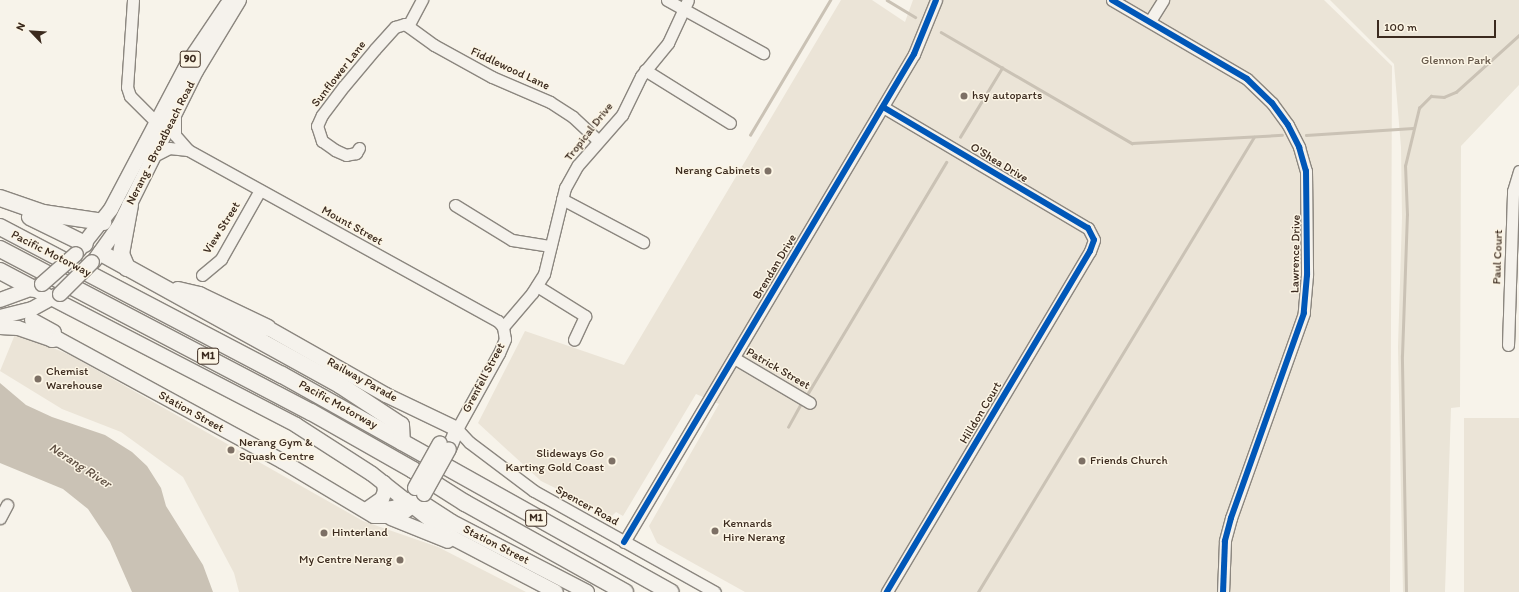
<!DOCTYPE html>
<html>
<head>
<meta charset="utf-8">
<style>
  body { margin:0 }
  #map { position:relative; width:1519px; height:592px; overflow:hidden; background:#f7f3ea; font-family:Itim,sans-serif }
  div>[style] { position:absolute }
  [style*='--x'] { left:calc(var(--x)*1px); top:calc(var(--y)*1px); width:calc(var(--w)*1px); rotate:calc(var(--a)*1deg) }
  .built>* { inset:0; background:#ebe4d7; transform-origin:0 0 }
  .green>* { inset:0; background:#eae4d7 }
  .water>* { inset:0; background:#cac2b5 }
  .stream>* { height:2.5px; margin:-1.25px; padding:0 1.25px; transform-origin:1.25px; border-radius:1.25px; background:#cac2b5 }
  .roads { filter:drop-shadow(1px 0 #8b867f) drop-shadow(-1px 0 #8b867f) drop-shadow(0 1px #8b867f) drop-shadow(0 -1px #8b867f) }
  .minor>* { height:11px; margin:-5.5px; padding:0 5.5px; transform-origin:5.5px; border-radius:5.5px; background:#f5f2ec }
  .major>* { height:14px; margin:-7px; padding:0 7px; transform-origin:7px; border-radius:7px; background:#f5f2ec }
  .highway>* { height:16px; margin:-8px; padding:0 8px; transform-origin:8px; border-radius:8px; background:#f5f2ec }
  .bridges { filter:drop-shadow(1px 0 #8b867f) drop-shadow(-1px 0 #8b867f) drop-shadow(0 1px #8b867f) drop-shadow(0 -1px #8b867f) }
  .major-bridge>* { height:14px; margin:-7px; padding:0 7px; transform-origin:7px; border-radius:7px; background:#f5f2ec }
  .cycleway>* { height:6px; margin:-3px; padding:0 3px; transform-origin:3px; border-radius:3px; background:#0057b8 }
  .dots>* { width:11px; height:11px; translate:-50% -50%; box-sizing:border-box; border:2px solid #fcf5e5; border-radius:50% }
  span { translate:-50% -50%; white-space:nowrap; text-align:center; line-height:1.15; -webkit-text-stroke:3px #fcf5e5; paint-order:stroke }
  .shield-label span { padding:1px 3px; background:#fcf5e5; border:1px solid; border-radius:3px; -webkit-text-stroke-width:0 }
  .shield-label { font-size:11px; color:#3b2a1e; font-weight:700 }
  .park-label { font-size:12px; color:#645648 }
  .street-label { font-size:12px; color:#3b2a1e }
  .poi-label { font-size:12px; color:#3b2a1e }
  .left { translate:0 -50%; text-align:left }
  .right { translate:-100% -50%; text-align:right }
  .water-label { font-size:13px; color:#605144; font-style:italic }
  .north { position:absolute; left:12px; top:12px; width:40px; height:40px; -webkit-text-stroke:3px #fcf5e5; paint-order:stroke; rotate:295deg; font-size:11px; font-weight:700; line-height:16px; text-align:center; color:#3b2a1e }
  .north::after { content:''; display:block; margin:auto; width:14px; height:18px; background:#3b2a1e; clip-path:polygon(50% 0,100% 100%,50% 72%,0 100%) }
  .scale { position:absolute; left:1377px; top:20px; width:119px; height:18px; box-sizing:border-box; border:2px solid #3b2a1e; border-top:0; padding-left:5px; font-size:12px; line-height:14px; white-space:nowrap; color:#3b2a1e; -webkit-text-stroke:3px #fcf5e5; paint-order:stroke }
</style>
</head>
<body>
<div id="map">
  <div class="built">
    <i style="clip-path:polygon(841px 0,872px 0,905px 22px,913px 0,1324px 0,1392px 66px,1390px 592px,745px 592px,657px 543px,649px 526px,719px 404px,696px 394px,623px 516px,616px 512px,612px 516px,541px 481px,478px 423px,525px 331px,624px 365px)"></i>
    <i style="clip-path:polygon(16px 332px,72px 356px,363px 521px,438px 547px,526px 592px,239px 592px,234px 573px,183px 477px,121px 432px,62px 409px,0 371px)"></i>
    <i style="left:1519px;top:418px;width:174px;height:55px;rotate:90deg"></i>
  </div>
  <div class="green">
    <i style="clip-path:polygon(1330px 0,1519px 0,1519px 85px,1461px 146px,1460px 407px,1451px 408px,1445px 592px,1403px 592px,1398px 347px,1402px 218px,1401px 147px,1394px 64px)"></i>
  </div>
  <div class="water">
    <i style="clip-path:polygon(0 383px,26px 405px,52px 417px,105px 435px,132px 452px,147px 466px,161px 488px,166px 506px,203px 565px,213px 592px,132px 592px,110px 542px,88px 509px,63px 489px,0 463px)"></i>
  </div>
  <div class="stream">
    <i style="--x:887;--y:0;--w:33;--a:31"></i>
    <i style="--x:941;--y:32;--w:221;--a:30.2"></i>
    <i style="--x:1132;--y:143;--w:150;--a:-3.1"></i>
    <i style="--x:750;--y:135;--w:157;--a:-59.3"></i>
    <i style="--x:1306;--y:135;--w:107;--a:-3.7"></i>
    <i style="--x:960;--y:137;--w:81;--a:-58.7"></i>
    <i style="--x:808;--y:393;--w:269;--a:-59.1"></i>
    <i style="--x:788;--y:427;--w:25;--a:-61"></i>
    <i style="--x:978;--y:592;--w:532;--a:-58.76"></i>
    <i style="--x:1406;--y:592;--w:236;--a:-91"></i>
    <i style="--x:1402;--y:356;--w:141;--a:-88"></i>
    <i style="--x:1407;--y:215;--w:49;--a:-92.3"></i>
    <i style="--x:1405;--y:166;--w:60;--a:-76.4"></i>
    <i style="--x:1419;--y:108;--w:17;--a:-45"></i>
    <i style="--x:1431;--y:96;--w:13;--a:4"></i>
    <i style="--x:1444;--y:97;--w:13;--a:-23"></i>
    <i style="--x:1456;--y:92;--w:85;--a:-42.1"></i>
  </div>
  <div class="roads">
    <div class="minor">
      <i style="--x:133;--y:0;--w:87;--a:93.9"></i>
      <i style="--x:127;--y:87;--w:9;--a:72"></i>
      <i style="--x:130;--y:96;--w:37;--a:45"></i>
      <i style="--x:667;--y:0;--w:110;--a:28.9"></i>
      <i style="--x:1112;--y:0;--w:156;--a:30.3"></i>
      <i style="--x:1247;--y:79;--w:35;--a:44"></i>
      <i style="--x:1272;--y:103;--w:27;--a:54"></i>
      <i style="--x:1288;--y:125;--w:25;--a:63"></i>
      <i style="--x:1299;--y:147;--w:25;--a:74"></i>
      <i style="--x:1306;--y:171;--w:104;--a:89.4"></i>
      <i style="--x:1307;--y:275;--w:38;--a:95"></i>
      <i style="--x:1304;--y:313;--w:218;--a:109.6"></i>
      <i style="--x:1231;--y:518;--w:24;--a:105"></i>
      <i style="--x:1225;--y:541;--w:51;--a:92.2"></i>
      <i style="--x:1150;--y:21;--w:25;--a:-58"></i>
      <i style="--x:408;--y:26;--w:30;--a:-62"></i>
      <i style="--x:645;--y:70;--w:100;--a:31.9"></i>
      <i style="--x:883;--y:107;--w:238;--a:30.6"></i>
      <i style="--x:1088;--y:228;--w:13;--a:63"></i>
      <i style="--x:1094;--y:240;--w:12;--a:110"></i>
      <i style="--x:1090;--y:251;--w:397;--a:120.8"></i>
      <i style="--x:175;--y:117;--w:18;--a:90"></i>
      <i style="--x:175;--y:135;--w:20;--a:49"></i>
      <i style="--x:188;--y:150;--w:354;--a:28.9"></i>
      <i style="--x:498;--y:321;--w:8;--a:50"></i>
      <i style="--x:359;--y:148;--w:6;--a:121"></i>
      <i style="--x:356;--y:153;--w:10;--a:169"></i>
      <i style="--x:346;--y:155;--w:12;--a:-156"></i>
      <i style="--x:335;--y:150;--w:16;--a:-145"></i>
      <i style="--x:322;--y:141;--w:16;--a:-108"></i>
      <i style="--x:317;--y:126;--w:12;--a:-66"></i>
      <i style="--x:322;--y:115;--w:36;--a:-53"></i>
      <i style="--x:344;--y:86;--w:48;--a:-50"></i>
      <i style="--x:375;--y:49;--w:30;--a:-48"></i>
      <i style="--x:395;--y:27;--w:10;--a:-17"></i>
      <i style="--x:405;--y:24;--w:36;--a:36"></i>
      <i style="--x:434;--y:45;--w:66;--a:28.9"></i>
      <i style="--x:492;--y:77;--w:63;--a:23.3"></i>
      <i style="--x:550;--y:102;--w:27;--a:33"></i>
      <i style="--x:573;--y:117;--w:34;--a:43"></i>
      <i style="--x:154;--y:156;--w:17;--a:-28"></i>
      <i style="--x:169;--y:148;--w:19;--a:6"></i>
      <i style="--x:562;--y:199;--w:92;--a:28"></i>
      <i style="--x:455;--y:205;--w:67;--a:31.6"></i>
      <i style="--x:512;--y:240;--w:39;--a:9"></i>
      <i style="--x:202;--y:275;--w:25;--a:-40"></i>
      <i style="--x:221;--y:259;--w:79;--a:-60.5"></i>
      <i style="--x:537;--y:286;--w:57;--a:32"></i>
      <i style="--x:585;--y:316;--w:26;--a:115"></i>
      <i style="--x:503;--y:327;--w:12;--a:81"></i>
      <i style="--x:505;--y:339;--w:15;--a:113"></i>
      <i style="--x:499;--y:353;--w:87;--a:118.9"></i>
      <i style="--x:457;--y:429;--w:18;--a:47"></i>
      <i style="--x:469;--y:442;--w:81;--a:37"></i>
      <i style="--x:534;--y:491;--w:207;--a:29.2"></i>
      <i style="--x:503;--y:327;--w:45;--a:-49.5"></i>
      <i style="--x:532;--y:293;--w:22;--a:-58"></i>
      <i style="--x:544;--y:274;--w:89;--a:-76.3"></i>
      <i style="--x:565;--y:188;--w:26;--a:-61"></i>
      <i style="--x:578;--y:165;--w:67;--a:-48.7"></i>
      <i style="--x:622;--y:115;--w:43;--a:-64"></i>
      <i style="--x:641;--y:76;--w:43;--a:-50.7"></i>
      <i style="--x:668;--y:43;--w:47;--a:-65.1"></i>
      <i style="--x:1508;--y:345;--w:154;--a:-88.1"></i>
      <i style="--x:1513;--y:191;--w:21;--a:-73"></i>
      <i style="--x:734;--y:358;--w:88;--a:30.6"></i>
      <i style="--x:0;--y:518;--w:15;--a:-62"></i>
      <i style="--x:624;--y:542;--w:568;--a:-59.28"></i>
      <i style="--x:914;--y:54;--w:58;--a:-67.8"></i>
    </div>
    <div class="major">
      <i style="--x:78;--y:251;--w:53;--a:-51.8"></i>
      <i style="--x:111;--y:209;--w:165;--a:-62.2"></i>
      <i style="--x:188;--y:63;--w:70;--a:-56.1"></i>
      <i style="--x:94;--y:261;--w:43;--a:-54.5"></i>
      <i style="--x:119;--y:226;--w:173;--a:-63.6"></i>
      <i style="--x:196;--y:71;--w:83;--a:-58.8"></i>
      <i style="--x:34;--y:289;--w:295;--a:27.4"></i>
      <i style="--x:296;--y:425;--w:90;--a:32.8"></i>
      <i style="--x:372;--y:474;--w:103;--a:38.3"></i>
      <i style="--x:453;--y:538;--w:116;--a:27.7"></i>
      <i style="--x:0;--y:300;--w:44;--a:-20.1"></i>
      <i style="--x:0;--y:317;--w:33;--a:-14"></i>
      <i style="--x:32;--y:309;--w:31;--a:-29"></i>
      <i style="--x:32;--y:320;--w:25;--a:29"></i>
      <i style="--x:0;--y:327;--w:18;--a:3"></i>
      <i style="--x:18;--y:328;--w:36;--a:19"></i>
      <i style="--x:52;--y:340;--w:6;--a:-9"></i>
      <i style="--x:268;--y:328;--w:136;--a:29.6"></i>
      <i style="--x:386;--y:395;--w:79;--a:25.6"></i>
      <i style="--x:58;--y:339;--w:255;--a:28.6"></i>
      <i style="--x:282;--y:461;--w:107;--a:30.9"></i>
      <i style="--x:374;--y:516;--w:25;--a:0"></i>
      <i style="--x:399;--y:516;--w:25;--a:-37"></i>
      <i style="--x:449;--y:449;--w:22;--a:-68"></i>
      <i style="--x:378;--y:509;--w:16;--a:-4"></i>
      <i style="--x:394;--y:508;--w:18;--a:-27"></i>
      <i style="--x:410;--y:500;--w:8;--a:0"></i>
      <i style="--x:418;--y:500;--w:40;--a:32.9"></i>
      <i style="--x:452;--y:522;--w:152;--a:27.4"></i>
      <i style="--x:366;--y:510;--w:19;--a:-35"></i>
      <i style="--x:382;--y:499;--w:9;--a:-69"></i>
      <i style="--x:385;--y:491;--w:8;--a:-97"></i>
      <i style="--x:391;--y:518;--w:61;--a:22"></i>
    </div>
    <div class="highway">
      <i style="--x:0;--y:198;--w:46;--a:19.2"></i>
      <i style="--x:43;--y:213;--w:61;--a:8.5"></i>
      <i style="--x:30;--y:217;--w:61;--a:26.1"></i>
      <i style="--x:0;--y:227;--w:318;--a:27.7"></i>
      <i style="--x:282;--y:375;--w:445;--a:29.2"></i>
      <i style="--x:0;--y:249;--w:351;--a:27.7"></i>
      <i style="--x:311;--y:412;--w:117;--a:29.6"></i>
      <i style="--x:413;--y:470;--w:62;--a:32.4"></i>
      <i style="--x:465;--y:503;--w:183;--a:29.1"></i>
      <i style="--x:101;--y:253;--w:273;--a:28.9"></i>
      <i style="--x:340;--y:385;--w:73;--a:33.3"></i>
      <i style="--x:401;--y:425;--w:17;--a:87"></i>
      <i style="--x:127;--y:268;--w:15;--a:-113"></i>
      <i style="--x:121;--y:254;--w:50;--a:-79.6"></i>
      <i style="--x:0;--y:271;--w:38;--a:28"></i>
      <i style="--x:178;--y:290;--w:22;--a:13"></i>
      <i style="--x:199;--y:295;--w:76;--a:25.6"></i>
    </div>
  </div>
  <div class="bridges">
    <div class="major-bridge">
      <i style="--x:42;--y:284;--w:45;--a:-41.4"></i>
      <i style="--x:60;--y:294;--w:45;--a:-45"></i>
      <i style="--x:415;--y:488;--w:51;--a:-60.9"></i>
      <i style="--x:424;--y:494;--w:51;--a:-60.9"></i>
    </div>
  </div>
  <div class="cycleway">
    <i style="--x:1112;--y:0;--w:156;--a:30.3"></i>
    <i style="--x:1247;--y:79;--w:35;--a:44"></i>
    <i style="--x:1272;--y:103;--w:27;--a:54"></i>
    <i style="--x:1288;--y:125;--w:25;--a:63"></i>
    <i style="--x:1299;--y:147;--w:25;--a:74"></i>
    <i style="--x:1306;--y:171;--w:104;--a:89.4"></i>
    <i style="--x:1307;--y:275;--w:38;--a:95"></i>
    <i style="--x:1304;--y:313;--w:218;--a:109.6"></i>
    <i style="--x:1231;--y:518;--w:24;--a:105"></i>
    <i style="--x:1225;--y:541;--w:51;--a:92.2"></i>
    <i style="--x:883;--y:107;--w:238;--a:30.6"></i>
    <i style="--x:1088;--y:228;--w:13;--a:63"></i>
    <i style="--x:1094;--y:240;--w:12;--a:110"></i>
    <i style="--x:1090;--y:251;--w:397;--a:120.8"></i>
    <i style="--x:624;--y:542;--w:568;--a:-59.28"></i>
    <i style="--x:914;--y:54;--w:58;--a:-67.8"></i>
  </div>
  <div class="dots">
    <i style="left:964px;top:96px;background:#7d7065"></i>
    <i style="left:768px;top:171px;background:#7d7065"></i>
    <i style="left:38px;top:379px;background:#7d7065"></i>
    <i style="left:231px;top:450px;background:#7d7065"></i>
    <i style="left:612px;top:461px;background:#7d7065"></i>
    <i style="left:1082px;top:461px;background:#7d7065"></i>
    <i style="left:715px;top:531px;background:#7d7065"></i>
    <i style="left:324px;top:533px;background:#7d7065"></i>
    <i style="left:400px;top:560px;background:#7d7065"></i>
  </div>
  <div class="shield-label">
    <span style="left:190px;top:59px">90</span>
    <span style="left:208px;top:356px">M1</span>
    <span style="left:536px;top:518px">M1</span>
  </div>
  <div class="park-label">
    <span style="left:1456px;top:61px">Glennon Park</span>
  </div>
  <div class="street-label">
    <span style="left:510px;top:69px;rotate:25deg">Fiddlewood Lane</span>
    <span style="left:339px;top:74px;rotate:-52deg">Sunflower Lane</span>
    <span style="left:589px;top:132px;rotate:-52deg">Tropical Drive</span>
    <span style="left:161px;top:143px;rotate:-63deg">Nerang - Broadbeach Road</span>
    <span style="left:999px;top:163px;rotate:31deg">O'Shea Drive</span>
    <span style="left:352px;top:226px;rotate:29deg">Mount Street</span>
    <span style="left:222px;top:228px;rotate:-58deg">View Street</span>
    <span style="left:51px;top:254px;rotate:27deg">Pacific Motorway</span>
    <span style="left:1296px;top:254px;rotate:-89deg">Lawrence Drive</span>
    <span style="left:1498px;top:257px;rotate:-88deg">Paul Court</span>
    <span style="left:775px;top:267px;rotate:-59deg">Brendan Drive</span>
    <span style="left:778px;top:369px;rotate:30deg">Patrick Street</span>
    <span style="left:484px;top:378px;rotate:-62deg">Grenfell Street</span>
    <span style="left:362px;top:380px;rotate:29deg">Railway Parade</span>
    <span style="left:338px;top:405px;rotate:29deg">Pacific Motorway</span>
    <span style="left:191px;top:412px;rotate:29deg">Station Street</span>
    <span style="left:981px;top:413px;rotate:-59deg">Hilldon Court</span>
    <span style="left:587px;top:506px;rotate:29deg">Spencer Road</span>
    <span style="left:496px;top:545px;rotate:27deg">Station Street</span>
  </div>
  <div class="poi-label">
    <span class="left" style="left:972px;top:96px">hsy autoparts</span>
    <span class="right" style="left:760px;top:171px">Nerang Cabinets</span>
    <span class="left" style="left:46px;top:379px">Chemist<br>Warehouse</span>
    <span class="left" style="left:239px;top:450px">Nerang Gym &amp;<br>Squash Centre</span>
    <span class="right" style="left:604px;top:461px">Slideways Go<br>Karting Gold Coast</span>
    <span class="left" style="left:1090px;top:461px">Friends Church</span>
    <span class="left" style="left:723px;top:531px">Kennards<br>Hire Nerang</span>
    <span class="left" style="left:332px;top:533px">Hinterland</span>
    <span class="right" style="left:392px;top:560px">My Centre Nerang</span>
  </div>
  <div class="water-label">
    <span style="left:80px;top:466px;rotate:33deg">Nerang River</span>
  </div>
  <div class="north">N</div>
  <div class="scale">100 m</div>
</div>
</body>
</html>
